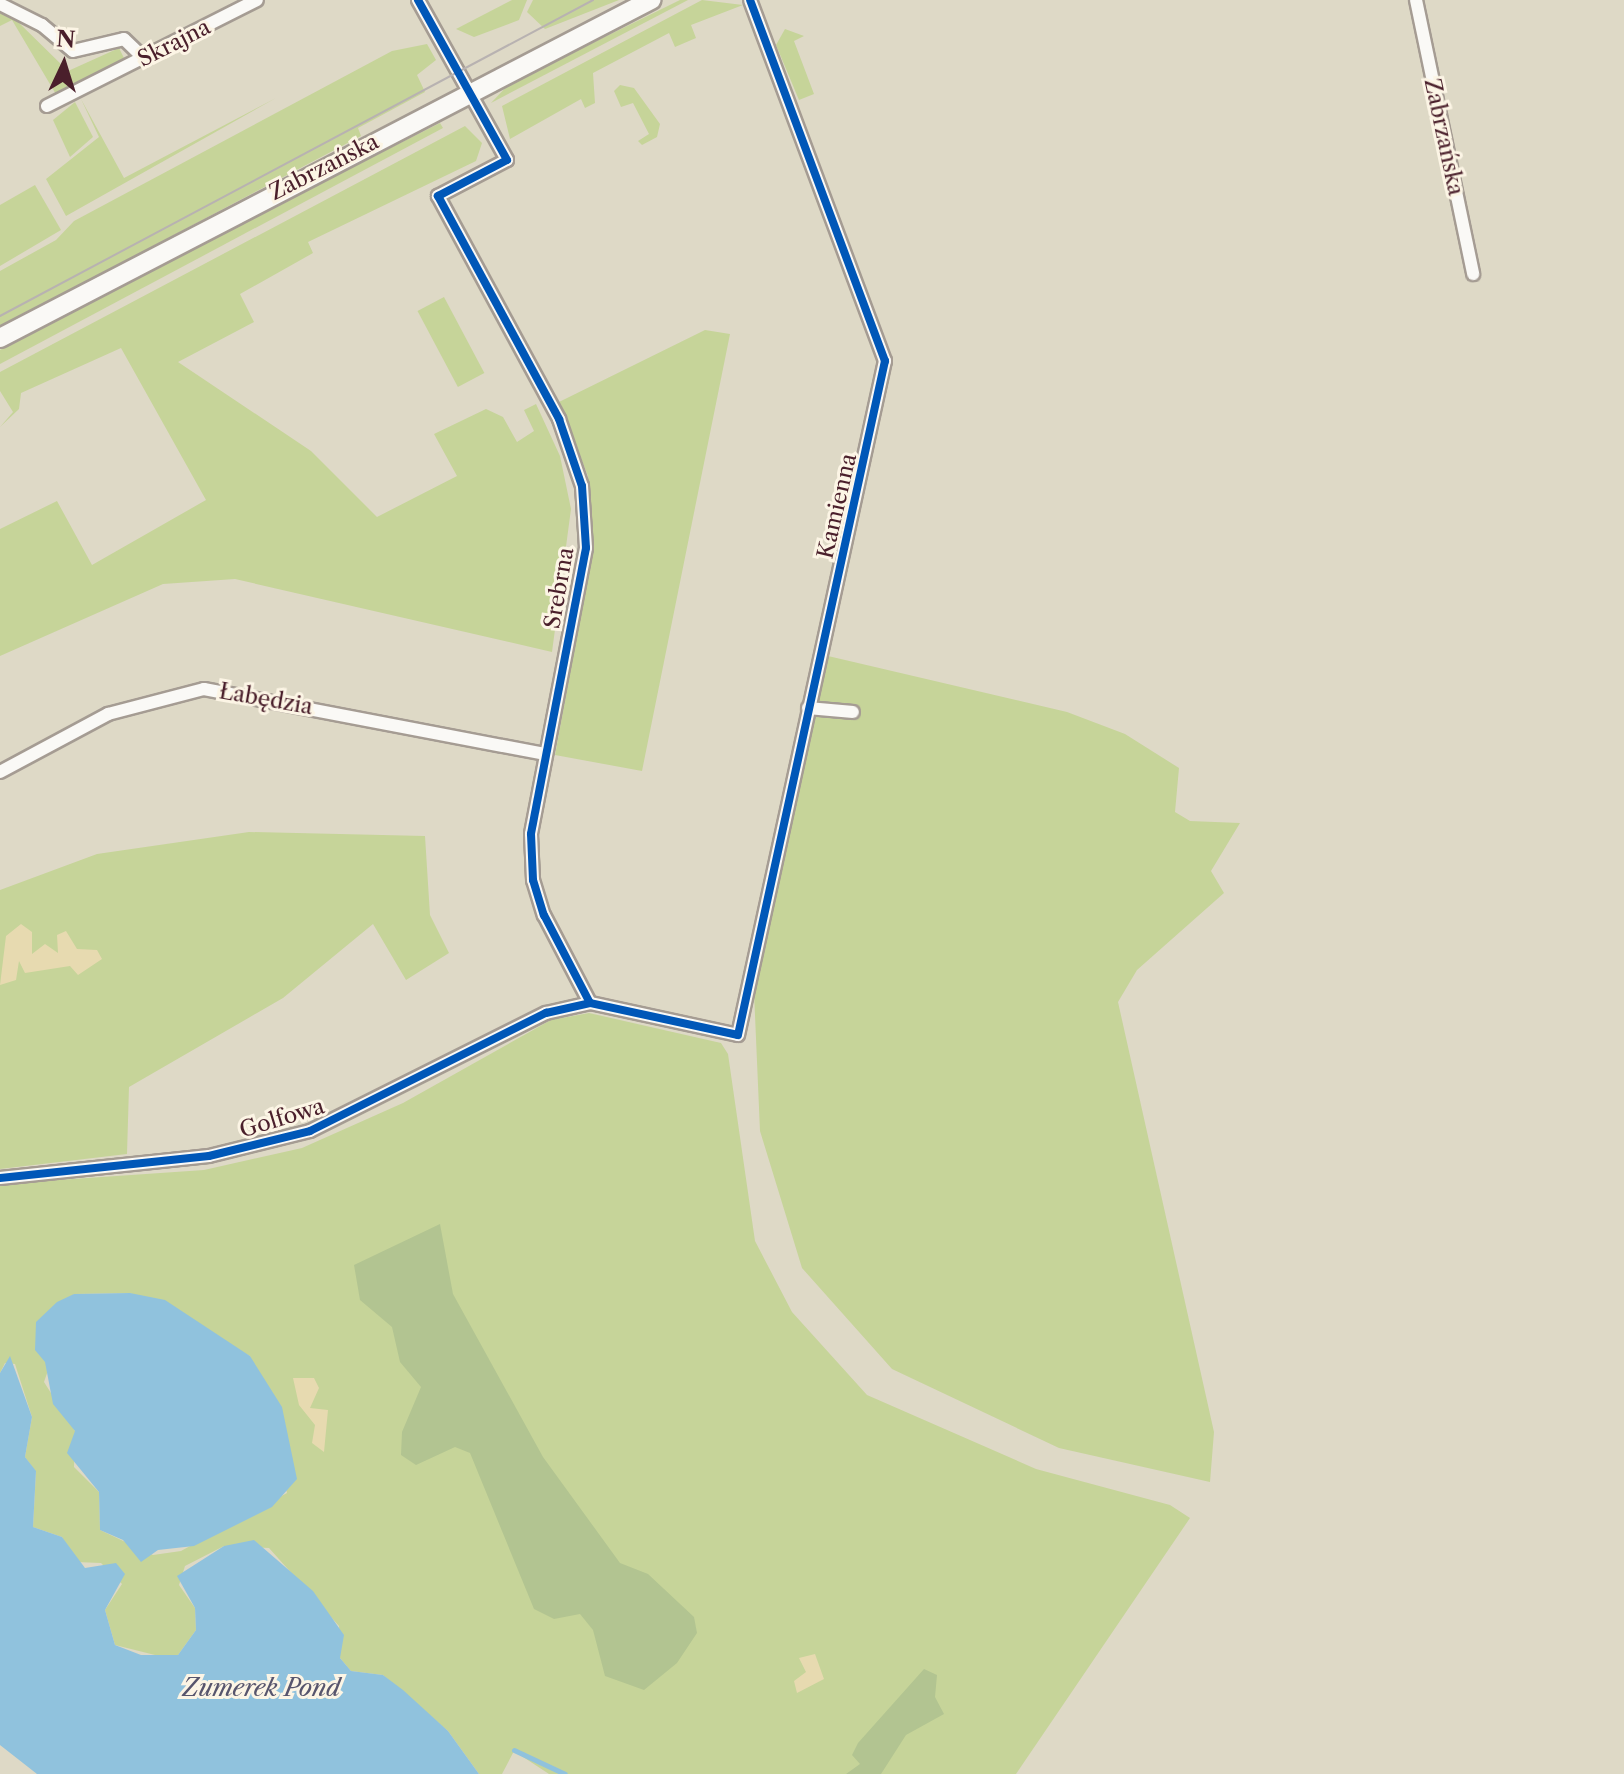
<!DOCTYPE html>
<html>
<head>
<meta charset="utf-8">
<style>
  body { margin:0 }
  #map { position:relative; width:1624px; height:1774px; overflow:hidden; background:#ded9c6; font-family:"Libre Caslon Text",serif }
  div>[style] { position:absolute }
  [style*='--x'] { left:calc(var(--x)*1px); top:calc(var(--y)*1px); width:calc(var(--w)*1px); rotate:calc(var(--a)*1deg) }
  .green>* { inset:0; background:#c6d499; transform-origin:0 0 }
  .forest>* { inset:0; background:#b2c491 }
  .sand>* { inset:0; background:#e7dab0 }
  .water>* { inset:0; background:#90c2dd }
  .stream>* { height:5px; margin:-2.5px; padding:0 2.5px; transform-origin:2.5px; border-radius:2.5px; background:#90c2dd }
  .roads { filter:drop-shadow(2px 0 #a59c93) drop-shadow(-2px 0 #a59c93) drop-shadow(0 2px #a59c93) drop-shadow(0 -2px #a59c93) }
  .street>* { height:12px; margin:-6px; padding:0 6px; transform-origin:6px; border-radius:6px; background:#faf9f6 }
  .secondary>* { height:18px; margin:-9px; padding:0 9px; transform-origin:9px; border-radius:9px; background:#faf9f6 }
  .tram>* { height:2px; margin:-1px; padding:0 1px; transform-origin:1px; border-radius:1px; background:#b8b2b1 }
  .cycleway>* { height:8px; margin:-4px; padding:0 4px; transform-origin:4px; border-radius:4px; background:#0057b8 }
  span { translate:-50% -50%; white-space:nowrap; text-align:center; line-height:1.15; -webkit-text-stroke:6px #fcf5e5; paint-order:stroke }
  .street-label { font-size:22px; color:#4a1f2b }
  .water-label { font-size:24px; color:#57556d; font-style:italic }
  .north { position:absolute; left:24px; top:24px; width:80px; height:80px; -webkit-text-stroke:6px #fcf5e5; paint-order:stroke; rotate:4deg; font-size:22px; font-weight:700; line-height:32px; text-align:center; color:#4a1f2b }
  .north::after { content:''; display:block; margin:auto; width:28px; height:36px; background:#4a1f2b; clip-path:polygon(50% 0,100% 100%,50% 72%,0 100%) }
</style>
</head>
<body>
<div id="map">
  <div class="green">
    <i style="clip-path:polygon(512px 0,527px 0,519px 20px,474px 37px,456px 29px)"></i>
    <i style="clip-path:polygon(533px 0,619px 0,545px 29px,527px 12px)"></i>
    <i style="clip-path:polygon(680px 0,688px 0,491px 103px,509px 84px)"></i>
    <i style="clip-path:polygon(702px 0,743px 5px,691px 25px,696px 38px,675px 47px,669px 33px,593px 73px,595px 103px,585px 108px,581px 99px,510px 139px,502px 106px)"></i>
    <i style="clip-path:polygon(0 11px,12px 16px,68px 71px,119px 48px,126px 62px,57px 96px,12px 20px,0 26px)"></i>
    <i style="clip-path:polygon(785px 29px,804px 36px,794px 41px,814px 94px,799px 100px,776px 45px)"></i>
    <i style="clip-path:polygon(427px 44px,436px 60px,417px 75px,425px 92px,358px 128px,361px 136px,0 327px,0 271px,56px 240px,74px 221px,392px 51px)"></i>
    <i style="clip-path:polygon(620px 85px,634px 88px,660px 124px,657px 137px,642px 145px,638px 141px,649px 134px,633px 103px,621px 107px,614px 91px)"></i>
    <i style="clip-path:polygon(276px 98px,66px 216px,46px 179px,99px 137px,81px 99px,124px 178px)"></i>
    <i style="clip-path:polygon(75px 102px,93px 137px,70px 157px,53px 120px)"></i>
    <i style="clip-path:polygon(440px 123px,443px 128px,0 364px,0 350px,124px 282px)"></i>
    <i style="clip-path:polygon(465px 126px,482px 143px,476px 161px,308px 242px,313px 253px,240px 294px,254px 322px,178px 362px,311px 451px,377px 517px,457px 476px,434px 434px,486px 409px,503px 417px,517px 442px,534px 431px,524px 410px,536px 404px,560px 456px,571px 509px,552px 652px,235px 579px,163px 584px,0 656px,0 529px,57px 501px,92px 565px,206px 500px,121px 348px,21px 393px,19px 409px,0 427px,13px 412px,0 391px,0 372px)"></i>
    <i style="clip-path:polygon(35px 185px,61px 230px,0 266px,0 205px)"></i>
    <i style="left:444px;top:297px;width:86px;height:30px;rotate:62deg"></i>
    <i style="clip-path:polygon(705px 330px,730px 334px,642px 771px,555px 755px,593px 548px,588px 476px,559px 402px)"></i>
    <i style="clip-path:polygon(828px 656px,1067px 712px,1125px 734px,1179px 768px,1175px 812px,1190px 821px,1240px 823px,1211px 871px,1224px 893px,1137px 970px,1118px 1002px,1214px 1432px,1210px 1482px,1059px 1448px,892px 1369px,802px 1268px,760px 1131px,754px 992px)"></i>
    <i style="clip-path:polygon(249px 832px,425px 836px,430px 915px,449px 953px,406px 980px,373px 924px,283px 998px,129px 1087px,127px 1154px,0 1169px,0 890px,97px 854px)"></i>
    <i style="clip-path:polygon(evenodd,589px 1013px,721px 1043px,728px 1054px,755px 1241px,792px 1312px,867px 1395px,1036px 1469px,1170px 1505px,1190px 1518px,1016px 1774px,549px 1774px,514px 1751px,502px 1774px,479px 1774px,448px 1731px,383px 1675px,351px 1671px,340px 1658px,339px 1626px,269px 1548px,224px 1546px,185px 1566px,179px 1585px,195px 1608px,196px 1630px,178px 1655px,163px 1657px,115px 1645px,105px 1610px,122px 1584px,101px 1563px,76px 1562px,62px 1537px,33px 1527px,36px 1472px,25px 1457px,32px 1417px,15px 1364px,5px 1363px,0 1373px,0 1184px,204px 1170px,302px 1148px,403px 1103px,551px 1020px,589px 1013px,130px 1293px,250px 1356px,287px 1493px,181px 1551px,153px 1555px,100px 1530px,99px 1492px,74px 1467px,75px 1431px,44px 1382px,74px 1294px,130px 1293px)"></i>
  </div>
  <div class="forest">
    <i style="clip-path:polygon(440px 1224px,453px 1294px,543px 1457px,620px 1563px,648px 1574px,694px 1617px,697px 1633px,677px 1663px,644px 1690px,605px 1676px,593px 1630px,580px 1614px,554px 1619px,534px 1609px,470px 1453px,455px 1447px,416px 1465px,401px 1455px,402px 1432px,421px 1387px,400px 1362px,392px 1327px,360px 1300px,354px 1265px)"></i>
    <i style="clip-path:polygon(924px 1669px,937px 1675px,935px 1697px,944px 1714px,906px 1735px,881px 1774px,846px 1774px,860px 1764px,852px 1755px,858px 1743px)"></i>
  </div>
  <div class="sand">
    <i style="clip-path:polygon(21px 924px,32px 932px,32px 954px,45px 944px,58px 953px,57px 935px,66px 931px,77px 949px,97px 950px,102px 959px,78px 975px,70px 966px,25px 973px,19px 961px,16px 980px,0 985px,6px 936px)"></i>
    <i style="clip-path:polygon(293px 1378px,314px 1378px,319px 1388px,310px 1408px,328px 1410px,324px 1452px,312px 1443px,315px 1425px,299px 1405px)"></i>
    <i style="clip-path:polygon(815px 1654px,824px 1679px,797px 1693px,794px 1681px,806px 1672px,799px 1658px)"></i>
  </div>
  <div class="water">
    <i style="clip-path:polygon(130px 1293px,165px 1300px,250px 1356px,282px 1407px,297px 1479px,272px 1507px,194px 1546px,158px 1550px,141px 1562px,123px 1540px,100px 1530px,99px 1492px,67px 1453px,75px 1431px,53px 1404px,45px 1362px,35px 1350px,36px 1322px,57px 1302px,74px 1294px)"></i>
    <i style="clip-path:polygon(10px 1356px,32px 1417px,25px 1457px,36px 1471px,33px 1527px,62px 1537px,85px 1568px,116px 1563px,125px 1574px,105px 1610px,115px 1645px,141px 1655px,178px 1655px,196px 1630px,195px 1608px,177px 1576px,224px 1546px,254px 1540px,313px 1591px,344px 1635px,340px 1658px,351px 1671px,383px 1675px,403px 1690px,448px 1731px,479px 1774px,37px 1774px,0 1745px,0 1373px)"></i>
  </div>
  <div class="stream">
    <i style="--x:514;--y:1750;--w:56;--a:25.2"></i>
  </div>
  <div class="roads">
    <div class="street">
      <i style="--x:418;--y:0;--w:183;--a:60.9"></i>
      <i style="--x:507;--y:160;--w:78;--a:152.4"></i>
      <i style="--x:438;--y:196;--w:254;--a:61.5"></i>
      <i style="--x:559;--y:419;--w:71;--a:71.1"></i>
      <i style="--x:582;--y:486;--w:62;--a:86.3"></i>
      <i style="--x:586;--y:548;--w:291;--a:100.9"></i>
      <i style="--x:531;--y:834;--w:46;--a:87.5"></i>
      <i style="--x:533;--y:880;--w:37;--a:73"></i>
      <i style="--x:544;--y:915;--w:99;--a:62.4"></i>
      <i style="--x:1416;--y:0;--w:280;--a:78.2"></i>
      <i style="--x:0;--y:4;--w:47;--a:26.6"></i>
      <i style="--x:42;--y:25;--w:40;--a:40"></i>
      <i style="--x:73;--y:51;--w:52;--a:-13.2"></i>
      <i style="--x:124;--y:39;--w:29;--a:44"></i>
      <i style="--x:47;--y:106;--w:235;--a:-26.8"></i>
      <i style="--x:808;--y:708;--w:45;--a:5.1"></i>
      <i style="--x:0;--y:772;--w:123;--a:-28.2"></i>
      <i style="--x:108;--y:714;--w:99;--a:-14.6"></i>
      <i style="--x:204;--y:689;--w:348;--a:10.8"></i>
      <i style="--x:0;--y:1178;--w:210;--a:-6"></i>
      <i style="--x:209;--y:1156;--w:104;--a:-13.9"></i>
      <i style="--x:310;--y:1131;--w:264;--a:-26.6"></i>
      <i style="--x:546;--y:1013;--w:45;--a:-12.8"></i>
      <i style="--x:590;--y:1003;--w:151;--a:12.2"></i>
      <i style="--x:738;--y:1035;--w:690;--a:-77.7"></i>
      <i style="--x:885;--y:361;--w:385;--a:-110.5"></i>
    </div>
    <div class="secondary">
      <i style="--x:0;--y:338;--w:734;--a:-27.44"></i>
    </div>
  </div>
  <div class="tram">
    <i style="--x:0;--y:316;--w:672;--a:-28.05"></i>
  </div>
  <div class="cycleway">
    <i style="--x:418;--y:0;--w:183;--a:60.9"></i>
    <i style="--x:507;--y:160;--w:78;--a:152.4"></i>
    <i style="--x:438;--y:196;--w:254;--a:61.5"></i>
    <i style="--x:559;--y:419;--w:71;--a:71.1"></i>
    <i style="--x:582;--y:486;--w:62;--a:86.3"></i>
    <i style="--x:586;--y:548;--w:291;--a:100.9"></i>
    <i style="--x:531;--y:834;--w:46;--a:87.5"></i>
    <i style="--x:533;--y:880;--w:37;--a:73"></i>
    <i style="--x:544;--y:915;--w:99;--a:62.4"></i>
    <i style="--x:0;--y:1178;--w:210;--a:-6"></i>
    <i style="--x:209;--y:1156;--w:104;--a:-13.9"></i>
    <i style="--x:310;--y:1131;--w:264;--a:-26.6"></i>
    <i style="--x:546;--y:1013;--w:45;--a:-12.8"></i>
    <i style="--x:590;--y:1003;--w:151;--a:12.2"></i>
    <i style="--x:738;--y:1035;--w:690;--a:-77.7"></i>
    <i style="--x:885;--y:361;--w:385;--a:-110.5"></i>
  </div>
  <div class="street-label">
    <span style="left:174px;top:43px;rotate:-27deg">Skrajna</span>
    <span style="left:1444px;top:137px;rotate:78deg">Zabrzańska</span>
    <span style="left:324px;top:167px;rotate:-27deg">Zabrzańska</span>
    <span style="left:837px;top:506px;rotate:-77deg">Kamienna</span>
    <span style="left:559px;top:588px;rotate:-80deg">Srebrna</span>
    <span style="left:266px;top:699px;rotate:10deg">Łabędzia</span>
    <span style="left:282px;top:1118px;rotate:-17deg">Golfowa</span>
  </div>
  <div class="water-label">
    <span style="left:261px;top:1688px">Zumerek Pond</span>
  </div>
  <div class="north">N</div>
</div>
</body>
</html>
